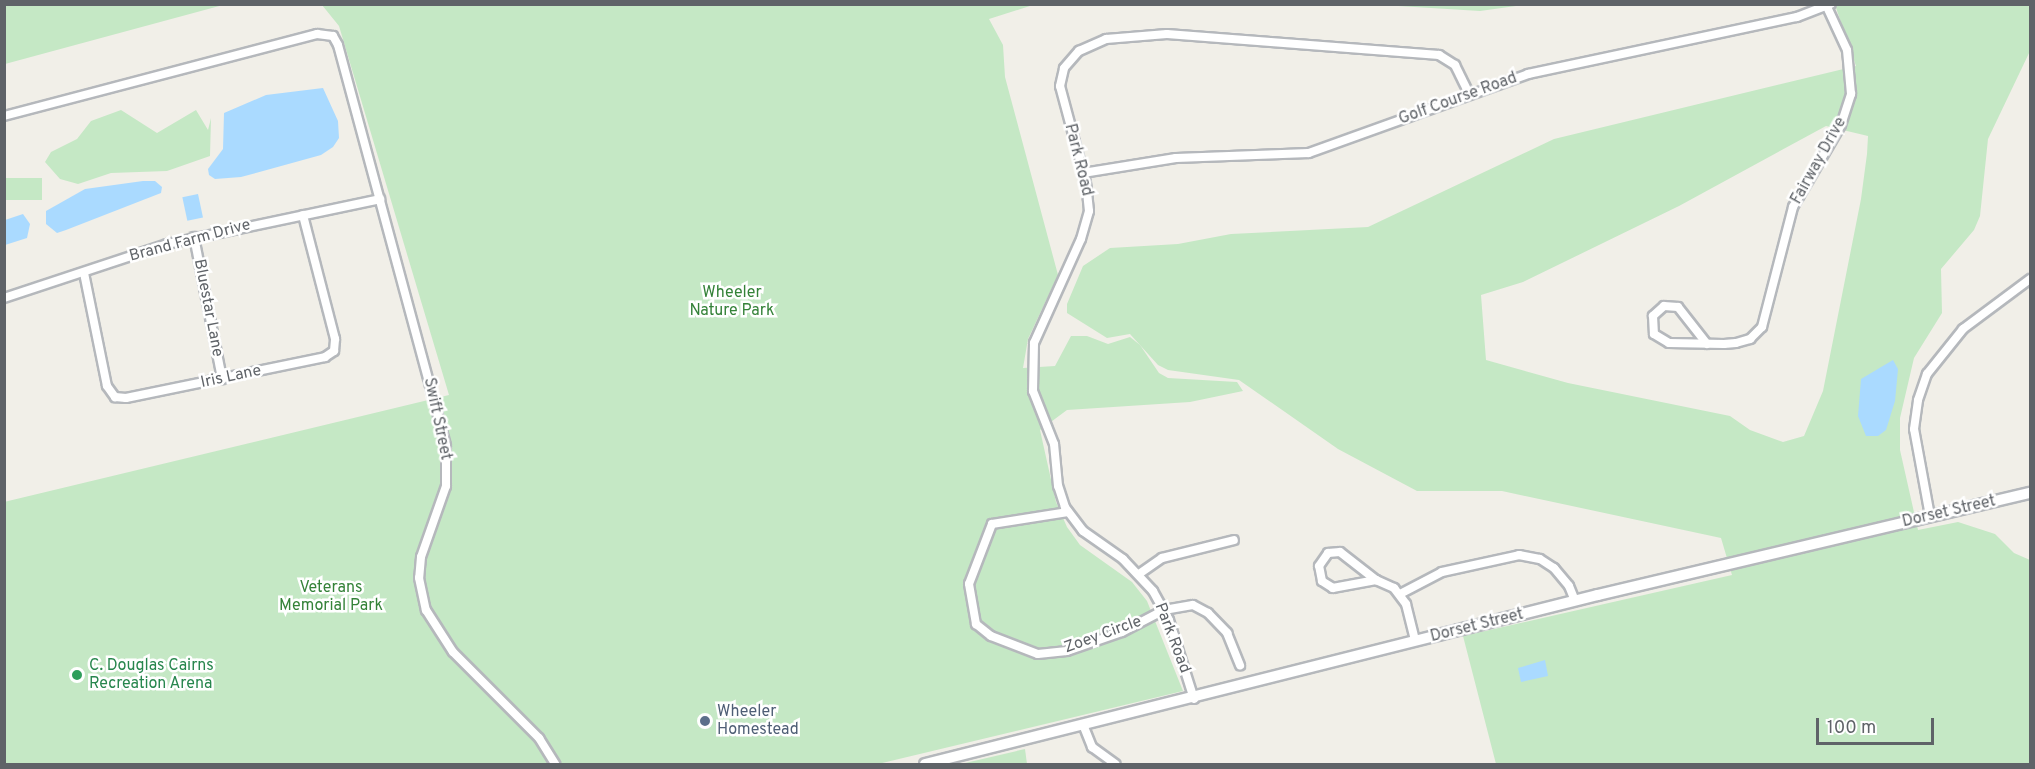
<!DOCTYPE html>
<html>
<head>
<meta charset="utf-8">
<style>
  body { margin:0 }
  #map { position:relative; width:2035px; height:769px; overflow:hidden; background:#f1efe8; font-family:Overpass,sans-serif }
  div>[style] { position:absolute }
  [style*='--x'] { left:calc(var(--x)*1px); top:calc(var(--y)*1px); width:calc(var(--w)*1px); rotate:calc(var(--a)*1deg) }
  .green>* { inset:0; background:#c5e8c5; transform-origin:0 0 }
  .water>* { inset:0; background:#aadaff; transform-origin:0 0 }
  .roads { filter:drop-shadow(2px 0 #b5b8bc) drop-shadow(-2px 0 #b5b8bc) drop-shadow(0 2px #b5b8bc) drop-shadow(0 -2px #b5b8bc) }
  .street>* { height:8px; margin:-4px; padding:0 4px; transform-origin:4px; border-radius:4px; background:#fff }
  .secondary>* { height:10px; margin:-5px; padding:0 5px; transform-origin:5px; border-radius:5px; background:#fff }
  .dots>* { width:16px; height:16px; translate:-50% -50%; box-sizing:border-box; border:3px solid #fff; border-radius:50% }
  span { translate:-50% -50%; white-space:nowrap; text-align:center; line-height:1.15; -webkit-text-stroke:5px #fff; paint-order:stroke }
  .street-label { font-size:16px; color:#5f6368 }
  .park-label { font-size:16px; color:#348238 }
  .leisure-label { font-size:16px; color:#27864d }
  .left { translate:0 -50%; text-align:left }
  .service-label { font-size:16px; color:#4e5e75 }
  .frame { position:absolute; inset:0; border:6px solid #5f6368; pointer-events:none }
  .scale { position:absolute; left:1816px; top:718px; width:118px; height:27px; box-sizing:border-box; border:3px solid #5f6368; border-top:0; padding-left:8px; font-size:18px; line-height:21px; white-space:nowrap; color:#5f6368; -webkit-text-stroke:4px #fff; paint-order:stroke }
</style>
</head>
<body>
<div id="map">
  <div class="green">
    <i style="clip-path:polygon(5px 4px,223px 4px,223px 5px,5px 64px)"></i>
    <i style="clip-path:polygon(322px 5px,1033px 5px,989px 19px,1003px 45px,1005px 77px,1058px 275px,1028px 339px,1023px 368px,1055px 366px,1071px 336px,1087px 336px,1108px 344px,1130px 337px,1140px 345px,1159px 373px,1168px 378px,1237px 382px,1243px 391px,1190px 402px,1067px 410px,1040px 430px,1056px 502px,1067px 527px,1080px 545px,1132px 582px,1147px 601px,1183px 691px,878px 764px,5px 764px,4px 502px,449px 395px,339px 26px)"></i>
    <i style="clip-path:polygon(1382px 5px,1523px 5px,1480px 11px)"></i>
    <i style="clip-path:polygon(evenodd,1835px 5px,2030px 5px,2030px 51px,1988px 139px,1980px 216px,1974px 230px,1941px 269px,1942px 313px,1914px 358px,1900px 418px,1900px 450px,1918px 530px,1958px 522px,1995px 534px,2014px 553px,2030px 560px,2030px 764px,1496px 764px,1463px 636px,1732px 575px,1721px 538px,1502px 491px,1417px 491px,1338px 449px,1239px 380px,1168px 370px,1158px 365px,1130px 334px,1107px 338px,1067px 313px,1067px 304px,1083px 266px,1110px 248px,1178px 244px,1231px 234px,1368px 227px,1554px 139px,1856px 66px,1835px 5px,1826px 126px,1868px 136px,1867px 154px,1861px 199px,1823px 391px,1804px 436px,1783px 442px,1750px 430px,1730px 416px,1568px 383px,1486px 360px,1481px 295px,1523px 282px,1679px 206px,1826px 126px)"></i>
    <i style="clip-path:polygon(121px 110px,157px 133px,196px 110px,208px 130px,211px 118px,210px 156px,167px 171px,111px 173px,78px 184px,60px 179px,45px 162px,51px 152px,77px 139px,91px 121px)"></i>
    <i style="left:5px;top:178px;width:37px;height:22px"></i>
    <i style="clip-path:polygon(1025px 749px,1027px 764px,961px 764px)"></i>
  </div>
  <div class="water">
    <i style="clip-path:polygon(323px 88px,338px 121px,339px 138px,333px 147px,321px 155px,241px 177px,215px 179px,209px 175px,208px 169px,223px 149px,224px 113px,266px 95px)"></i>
    <i style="clip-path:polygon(143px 181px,155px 181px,162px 187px,161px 193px,66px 230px,57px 233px,46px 224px,46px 211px,85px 189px)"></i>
    <i style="left:198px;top:194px;width:24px;height:16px;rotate:78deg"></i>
    <i style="clip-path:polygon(23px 214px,30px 224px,27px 238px,5px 245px,5px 220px)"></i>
    <i style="clip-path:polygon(1893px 360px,1898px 369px,1895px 401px,1886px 430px,1878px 436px,1866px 436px,1858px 416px,1861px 379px)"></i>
    <i style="clip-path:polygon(1545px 660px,1548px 676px,1521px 682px,1518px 668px)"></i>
  </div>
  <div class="roads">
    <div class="street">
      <i style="--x:4;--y:116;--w:324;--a:-14.7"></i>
      <i style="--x:317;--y:34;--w:16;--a:7"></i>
      <i style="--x:333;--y:36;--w:10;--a:61"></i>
      <i style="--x:338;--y:45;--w:415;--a:74.9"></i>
      <i style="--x:446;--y:446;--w:40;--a:90"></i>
      <i style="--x:446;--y:486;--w:75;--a:109.4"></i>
      <i style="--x:421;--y:557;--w:21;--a:95"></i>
      <i style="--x:419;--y:578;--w:33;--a:78"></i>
      <i style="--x:426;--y:610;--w:50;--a:57.3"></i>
      <i style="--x:453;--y:652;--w:122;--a:45"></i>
      <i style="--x:539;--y:738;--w:31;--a:58"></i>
      <i style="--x:1083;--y:173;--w:94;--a:-9.2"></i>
      <i style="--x:1176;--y:158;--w:133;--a:-2.2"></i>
      <i style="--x:1309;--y:153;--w:233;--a:-19.8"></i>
      <i style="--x:1528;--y:74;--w:275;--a:-12"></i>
      <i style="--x:1797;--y:17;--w:36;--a:-21"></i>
      <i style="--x:194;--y:237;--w:145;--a:78.8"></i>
      <i style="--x:84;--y:273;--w:115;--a:78.5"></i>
      <i style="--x:107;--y:386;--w:14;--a:54"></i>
      <i style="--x:115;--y:397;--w:11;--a:5"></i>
      <i style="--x:126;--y:398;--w:203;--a:-11.6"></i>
      <i style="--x:325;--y:357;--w:11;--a:-34"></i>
      <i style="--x:334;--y:351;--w:12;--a:-85"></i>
      <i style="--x:335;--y:339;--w:128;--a:-104.5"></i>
      <i style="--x:4;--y:298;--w:172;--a:-18.3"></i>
      <i style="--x:167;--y:244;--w:218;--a:-11.9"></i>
      <i style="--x:1707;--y:344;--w:47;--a:-128.1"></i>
      <i style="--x:1678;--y:307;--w:14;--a:-176"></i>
      <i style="--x:1664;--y:306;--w:15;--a:138"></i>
      <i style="--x:1653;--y:316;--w:18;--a:87"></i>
      <i style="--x:1654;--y:334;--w:17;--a:31"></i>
      <i style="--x:1669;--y:343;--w:55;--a:1"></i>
      <i style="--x:1724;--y:344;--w:12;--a:-5"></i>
      <i style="--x:1736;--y:343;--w:15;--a:-16"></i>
      <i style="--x:1750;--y:339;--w:17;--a:-45"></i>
      <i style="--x:1762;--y:327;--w:124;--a:-75.5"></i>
      <i style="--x:1793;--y:207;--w:95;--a:-59.7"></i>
      <i style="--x:1841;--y:125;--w:33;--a:-72"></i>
      <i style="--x:1851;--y:94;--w:44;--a:-95.2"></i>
      <i style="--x:1847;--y:50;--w:47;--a:-114.9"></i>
      <i style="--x:1068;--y:512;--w:77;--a:171"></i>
      <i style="--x:992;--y:524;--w:64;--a:111"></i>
      <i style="--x:969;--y:584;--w:41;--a:80.1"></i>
      <i style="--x:976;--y:624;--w:19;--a:39"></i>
      <i style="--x:991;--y:636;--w:50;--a:21"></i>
      <i style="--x:1038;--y:654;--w:29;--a:-6"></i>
      <i style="--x:1067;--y:651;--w:58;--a:-19.1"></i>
      <i style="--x:1122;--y:632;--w:47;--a:-27.6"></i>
      <i style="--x:1164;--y:610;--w:29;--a:-10"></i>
      <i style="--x:1193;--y:605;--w:17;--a:28"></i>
      <i style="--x:1208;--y:613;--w:28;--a:46"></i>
      <i style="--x:1227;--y:633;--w:35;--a:68"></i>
      <i style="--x:1930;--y:516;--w:88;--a:-100.4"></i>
      <i style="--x:1914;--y:429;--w:29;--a:-82"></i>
      <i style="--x:1918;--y:400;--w:28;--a:-71"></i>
      <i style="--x:1927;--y:374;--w:58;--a:-51.3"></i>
      <i style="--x:1963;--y:329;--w:84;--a:-36.7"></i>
      <i style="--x:1139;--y:574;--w:28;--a:-35"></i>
      <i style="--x:1162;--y:558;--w:74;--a:-14"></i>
      <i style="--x:1376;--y:580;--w:44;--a:169.5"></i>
      <i style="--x:1333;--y:588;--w:13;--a:-148"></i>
      <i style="--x:1322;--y:581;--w:15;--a:-101"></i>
      <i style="--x:1319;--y:566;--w:16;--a:-55"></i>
      <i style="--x:1328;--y:553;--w:12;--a:-5"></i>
      <i style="--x:1340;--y:552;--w:46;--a:37.9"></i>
      <i style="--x:1376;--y:580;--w:20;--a:24"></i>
      <i style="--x:1394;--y:588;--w:20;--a:53"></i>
      <i style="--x:1406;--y:604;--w:38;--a:76"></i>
      <i style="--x:1400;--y:594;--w:47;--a:-27.6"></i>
      <i style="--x:1442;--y:572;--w:79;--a:-12.4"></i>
      <i style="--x:1519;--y:555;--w:21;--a:11"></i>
      <i style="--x:1540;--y:559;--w:17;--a:33"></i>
      <i style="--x:1554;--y:568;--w:23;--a:50"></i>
      <i style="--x:1569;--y:586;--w:16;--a:68"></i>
      <i style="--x:1194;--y:699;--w:83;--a:-107.6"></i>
      <i style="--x:1169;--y:620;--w:33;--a:-119"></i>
      <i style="--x:1153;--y:591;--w:44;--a:-133.2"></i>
      <i style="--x:1123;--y:559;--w:49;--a:-145"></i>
      <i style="--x:1083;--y:531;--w:30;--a:-127"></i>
      <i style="--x:1065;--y:507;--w:22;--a:-108"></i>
      <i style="--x:1058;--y:486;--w:42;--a:-95.4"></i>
      <i style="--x:1054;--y:444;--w:57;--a:-111.6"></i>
      <i style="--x:1033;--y:391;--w:48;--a:-88.8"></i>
      <i style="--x:1034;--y:343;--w:114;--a:-65.7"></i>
      <i style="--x:1081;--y:239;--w:29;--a:-74"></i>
      <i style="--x:1089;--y:211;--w:28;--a:-96"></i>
      <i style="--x:1086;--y:183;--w:100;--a:-105"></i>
      <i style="--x:1060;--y:86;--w:18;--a:-77"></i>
      <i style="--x:1064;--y:68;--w:23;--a:-49"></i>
      <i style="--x:1079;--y:51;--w:30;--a:-24"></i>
      <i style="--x:1106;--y:39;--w:61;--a:-4.7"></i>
      <i style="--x:1167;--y:34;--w:273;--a:4.4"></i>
      <i style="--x:1439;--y:55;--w:19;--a:32"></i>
      <i style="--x:1455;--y:65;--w:32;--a:64"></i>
      <i style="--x:1084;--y:727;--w:22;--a:68"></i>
      <i style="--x:1092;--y:747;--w:29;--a:36"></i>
    </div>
    <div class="secondary">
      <i style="--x:925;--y:764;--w:694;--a:-14.1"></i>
      <i style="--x:1598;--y:595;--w:444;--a:-13.3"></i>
    </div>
  </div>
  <div class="dots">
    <i style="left:77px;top:675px;background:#2e9e5b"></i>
    <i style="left:705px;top:721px;background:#5c6f8a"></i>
  </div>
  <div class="street-label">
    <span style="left:1458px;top:99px;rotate:-20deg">Golf Course Road</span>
    <span style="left:1078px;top:160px;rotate:76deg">Park Road</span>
    <span style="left:1819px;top:161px;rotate:-61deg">Fairway Drive</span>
    <span style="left:190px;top:241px;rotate:-15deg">Brand Farm Drive</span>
    <span style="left:208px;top:308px;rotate:79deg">Bluestar Lane</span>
    <span style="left:231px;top:377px;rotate:-12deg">Iris Lane</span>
    <span style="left:437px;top:419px;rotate:78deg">Swift Street</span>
    <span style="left:1949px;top:512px;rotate:-13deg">Dorset Street</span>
    <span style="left:1477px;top:626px;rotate:-14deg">Dorset Street</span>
    <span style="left:1103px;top:635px;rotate:-20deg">Zoey Circle</span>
    <span style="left:1172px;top:638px;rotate:69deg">Park Road</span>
  </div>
  <div class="park-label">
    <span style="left:732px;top:302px">Wheeler<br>Nature Park</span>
    <span style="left:331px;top:597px">Veterans<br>Memorial Park</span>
  </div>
  <div class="leisure-label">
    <span class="left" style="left:89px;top:675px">C. Douglas Cairns<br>Recreation Arena</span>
  </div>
  <div class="service-label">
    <span class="left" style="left:717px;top:721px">Wheeler<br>Homestead</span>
  </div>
  <div class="frame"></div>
  <div class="scale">100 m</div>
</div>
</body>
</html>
